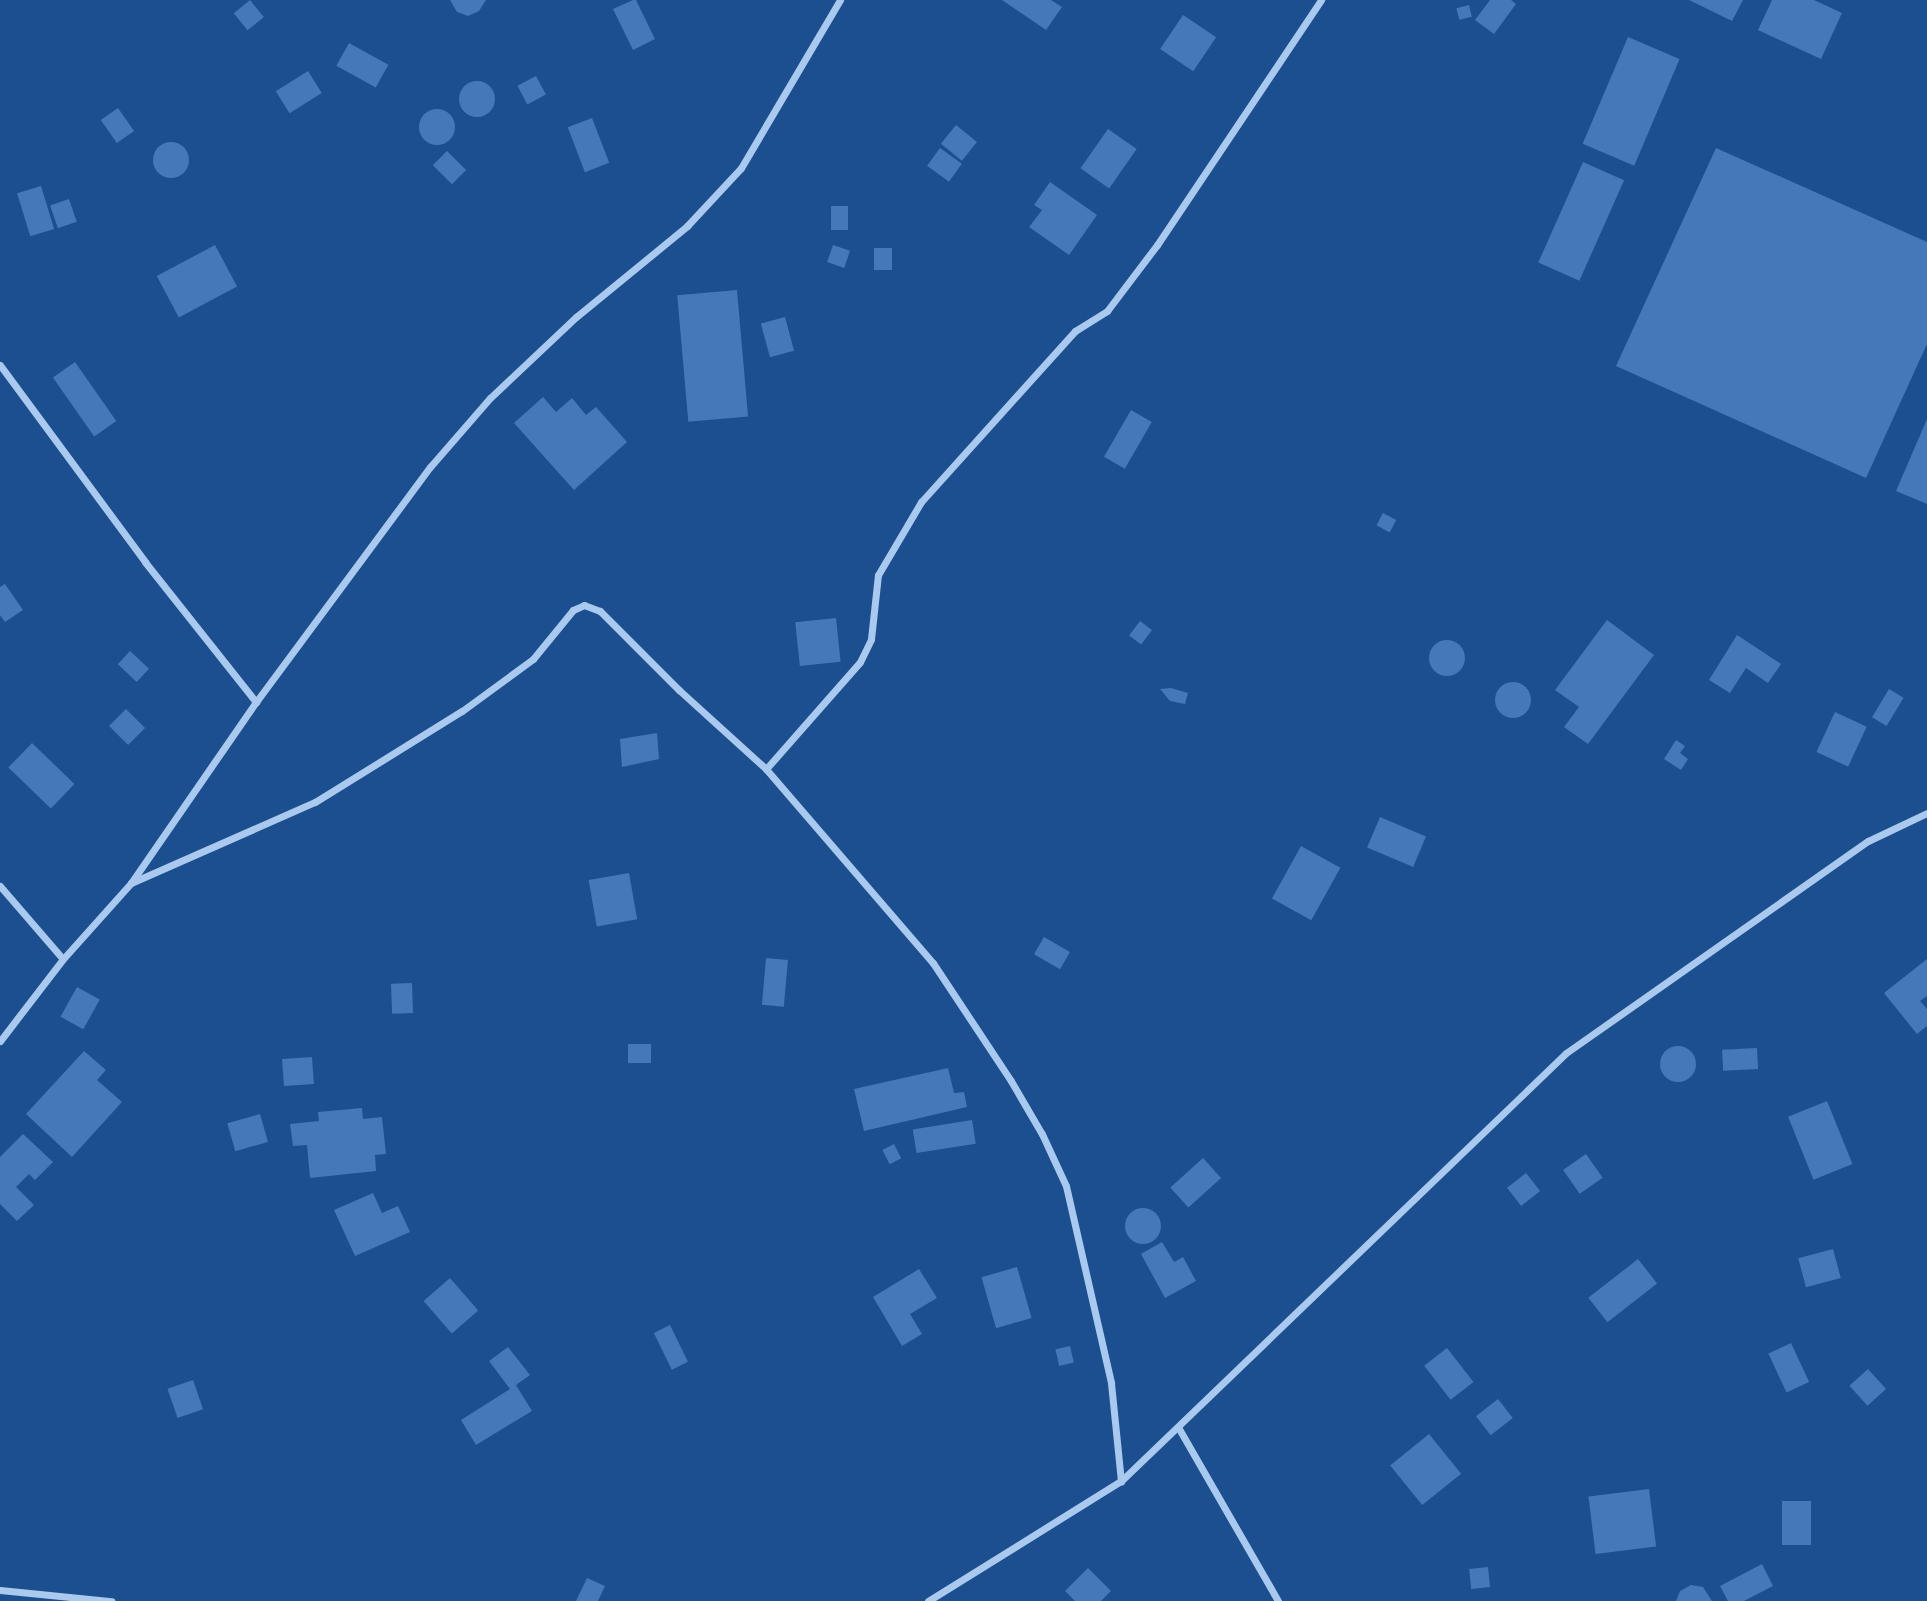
<!DOCTYPE html>
<html>
<head>
<meta charset="utf-8">
<style>
  body { margin:0 }
  #map { position:relative; width:1927px; height:1601px; overflow:hidden; background:#1b4f8f; font-family:"Alegreya Sans",sans-serif }
  div>[style] { position:absolute }
  [style*='--x'] { left:calc(var(--x)*1px); top:calc(var(--y)*1px); width:calc(var(--w)*1px); rotate:calc(var(--a)*1deg) }
  .building>* { inset:0; background:#4478b7; transform-origin:0 0 }
  .round { border-radius:50% }
  .street>* { height:7px; margin:-3.5px; padding:0 3.5px; transform-origin:3.5px; border-radius:3.5px; background:#a9c9ee }
  span { translate:-50% -50%; white-space:nowrap; text-align:center; line-height:1.15; -webkit-text-stroke:5px #1b4f8f; paint-order:stroke }
</style>
</head>
<body>
<div id="map">
  <div class="building">
    <i style="left:250px;top:0;width:22px;height:21px;rotate:51deg"></i>
    <i style="clip-path:polygon(450px 0,486px 0,479px 11px,468px 16px,457px 12px)"></i>
    <i style="clip-path:polygon(633px 0,636px 0,655px 39px,633px 50px,613px 9px)"></i>
    <i style="clip-path:polygon(1002px 0,1051px 0,1062px 7px,1046px 30px)"></i>
    <i style="clip-path:polygon(1490px 0,1511px 0,1516px 4px,1494px 34px,1475px 20px)"></i>
    <i style="clip-path:polygon(1689px 0,1743px 0,1732px 21px)"></i>
    <i style="clip-path:polygon(1772px 0,1814px 0,1842px 13px,1821px 59px,1758px 30px)"></i>
    <i style="left:1469px;top:5px;width:12px;height:13px;rotate:76deg"></i>
    <i style="left:1183px;top:15px;width:40px;height:41px;rotate:34deg"></i>
    <i style="left:1628px;top:37px;width:56px;height:116px;rotate:23deg"></i>
    <i style="left:349px;top:43px;width:45px;height:26px;rotate:29deg"></i>
    <i style="left:308px;top:71px;width:26px;height:38px;rotate:58deg"></i>
    <i style="left:536px;top:76px;width:21px;height:21px;rotate:62deg"></i>
    <i class="round" style="left:459px;top:81px;width:36px;height:36px"></i>
    <i style="left:118px;top:108px;width:28px;height:21px;rotate:55deg"></i>
    <i class="round" style="left:419px;top:109px;width:36px;height:36px"></i>
    <i style="left:592px;top:118px;width:48px;height:26px;rotate:69deg"></i>
    <i style="left:956px;top:125px;width:27px;height:24px;rotate:39deg"></i>
    <i style="left:1108px;top:129px;width:35px;height:48px;rotate:35deg"></i>
    <i class="round" style="left:153px;top:142px;width:36px;height:36px"></i>
    <i style="left:940px;top:148px;width:27px;height:22px;rotate:36deg"></i>
    <i style="clip-path:polygon(1716px 148px,1927px 242px,1927px 344px,1866px 478px,1616px 366px)"></i>
    <i style="left:447px;top:151px;width:27px;height:20px;rotate:45deg"></i>
    <i style="left:1583px;top:162px;width:45px;height:110px;rotate:24deg"></i>
    <i style="clip-path:polygon(1050px 182px,1097px 215px,1069px 255px,1029px 227px,1042px 210px,1034px 205px)"></i>
    <i style="left:41px;top:186px;width:45px;height:25px;rotate:73deg"></i>
    <i style="left:69px;top:199px;width:24px;height:20px;rotate:71deg"></i>
    <i style="left:831px;top:206px;width:17px;height:24px"></i>
    <i style="left:215px;top:245px;width:47px;height:66px;rotate:62deg"></i>
    <i style="left:833px;top:245px;width:18px;height:18px;rotate:19deg"></i>
    <i style="left:874px;top:248px;width:18px;height:22px"></i>
    <i style="left:737px;top:290px;width:127px;height:60px;rotate:85deg"></i>
    <i style="left:785px;top:317px;width:35px;height:25px;rotate:75deg"></i>
    <i style="left:75px;top:362px;width:72px;height:27px;rotate:55deg"></i>
    <i style="clip-path:polygon(543px 397px,556px 412px,572px 398px,586px 415px,596px 407px,627px 442px,574px 490px,514px 423px)"></i>
    <i style="left:1131px;top:410px;width:24px;height:54px;rotate:30deg"></i>
    <i style="clip-path:polygon(1927px 419px,1927px 504px,1896px 491px)"></i>
    <i style="left:1383px;top:513px;width:15px;height:14px;rotate:28deg"></i>
    <i style="clip-path:polygon(5px 584px,23px 610px,5px 622px,0 615px,0 587px)"></i>
    <i style="left:836px;top:618px;width:44px;height:41px;rotate:84deg"></i>
    <i style="clip-path:polygon(1607px 620px,1654px 655px,1588px 744px,1564px 727px,1579px 707px,1555px 690px)"></i>
    <i style="left:1140px;top:621px;width:15px;height:18px;rotate:37deg"></i>
    <i style="clip-path:polygon(1737px 635px,1781px 664px,1768px 683px,1746px 668px,1730px 693px,1709px 680px)"></i>
    <i class="round" style="left:1429px;top:640px;width:36px;height:36px"></i>
    <i style="left:130px;top:651px;width:26px;height:18px;rotate:43deg"></i>
    <i class="round" style="left:1495px;top:682px;width:36px;height:36px"></i>
    <i style="clip-path:polygon(1171px 688px,1188px 693px,1185px 704px,1170px 701px,1160px 689px)"></i>
    <i style="left:1889px;top:689px;width:17px;height:33px;rotate:31deg"></i>
    <i style="left:126px;top:709px;width:27px;height:24px;rotate:45deg"></i>
    <i style="left:1835px;top:712px;width:35px;height:44px;rotate:25deg"></i>
    <i style="clip-path:polygon(657px 733px,659px 759px,622px 767px,620px 739px)"></i>
    <i style="clip-path:polygon(1676px 740px,1685px 746px,1680px 753px,1688px 759px,1681px 770px,1664px 759px)"></i>
    <i style="left:32px;top:743px;width:59px;height:34px;rotate:44deg"></i>
    <i style="left:1380px;top:817px;width:50px;height:33px;rotate:23deg"></i>
    <i style="left:1301px;top:846px;width:45px;height:60px;rotate:29deg"></i>
    <i style="left:629px;top:873px;width:47px;height:41px;rotate:80deg"></i>
    <i style="left:1044px;top:937px;width:30px;height:20px;rotate:30deg"></i>
    <i style="left:766px;top:958px;width:22px;height:47px;rotate:5deg"></i>
    <i style="clip-path:polygon(1927px 959px,1927px 996px,1920px 1001px,1927px 1009px,1927px 1026px,1917px 1034px,1884px 993px)"></i>
    <i style="left:412px;top:983px;width:30px;height:21px;rotate:88deg"></i>
    <i style="left:77px;top:987px;width:26px;height:34px;rotate:29deg"></i>
    <i style="left:628px;top:1044px;width:23px;height:19px"></i>
    <i class="round" style="left:1660px;top:1046px;width:36px;height:36px"></i>
    <i style="left:1757px;top:1048px;width:21px;height:35px;rotate:87deg"></i>
    <i style="clip-path:polygon(84px 1051px,106px 1070px,97px 1080px,122px 1102px,72px 1157px,26px 1114px)"></i>
    <i style="left:312px;top:1057px;width:27px;height:30px;rotate:86deg"></i>
    <i style="clip-path:polygon(948px 1068px,954px 1093px,964px 1092px,967px 1107px,864px 1131px,854px 1089px)"></i>
    <i style="left:1827px;top:1101px;width:68px;height:42px;rotate:68deg"></i>
    <i style="clip-path:polygon(362px 1108px,363px 1119px,382px 1117px,386px 1154px,375px 1155px,376px 1171px,310px 1178px,307px 1145px,293px 1146px,290px 1124px,319px 1121px,318px 1112px)"></i>
    <i style="left:260px;top:1114px;width:29px;height:34px;rotate:74deg"></i>
    <i style="left:972px;top:1120px;width:24px;height:60px;rotate:81deg"></i>
    <i style="clip-path:polygon(23px 1134px,53px 1162px,35px 1180px,29px 1174px,16px 1187px,34px 1205px,17px 1221px,0 1204px,0 1157px)"></i>
    <i style="left:894px;top:1144px;width:16px;height:13px;rotate:63deg"></i>
    <i style="left:1586px;top:1154px;width:29px;height:28px;rotate:55deg"></i>
    <i style="left:1203px;top:1158px;width:27px;height:44px;rotate:48deg"></i>
    <i style="left:1526px;top:1173px;width:23px;height:24px;rotate:52deg"></i>
    <i style="clip-path:polygon(373px 1193px,382px 1213px,398px 1206px,410px 1232px,355px 1256px,334px 1210px)"></i>
    <i class="round" style="left:1125px;top:1208px;width:36px;height:36px"></i>
    <i style="clip-path:polygon(1162px 1242px,1174px 1262px,1183px 1257px,1196px 1281px,1165px 1298px,1141px 1254px)"></i>
    <i style="left:1833px;top:1249px;width:30px;height:36px;rotate:75deg"></i>
    <i style="left:1638px;top:1259px;width:31px;height:63px;rotate:52deg"></i>
    <i style="left:1017px;top:1267px;width:53px;height:37px;rotate:74deg"></i>
    <i style="clip-path:polygon(919px 1269px,937px 1298px,910px 1314px,922px 1334px,902px 1346px,873px 1297px)"></i>
    <i style="left:450px;top:1278px;width:43px;height:35px;rotate:49deg"></i>
    <i style="left:670px;top:1325px;width:41px;height:18px;rotate:64deg"></i>
    <i style="left:1791px;top:1343px;width:43px;height:25px;rotate:65deg"></i>
    <i style="left:1070px;top:1346px;width:17px;height:15px;rotate:77deg"></i>
    <i style="clip-path:polygon(508px 1347px,530px 1375px,516px 1385px,532px 1411px,476px 1445px,461px 1420px,510px 1389px,489px 1361px)"></i>
    <i style="left:1447px;top:1348px;width:43px;height:29px;rotate:52deg"></i>
    <i style="left:1868px;top:1369px;width:27px;height:25px;rotate:48deg"></i>
    <i style="left:193px;top:1380px;width:31px;height:27px;rotate:71deg"></i>
    <i style="left:1498px;top:1399px;width:24px;height:28px;rotate:52deg"></i>
    <i style="left:1429px;top:1434px;width:51px;height:50px;rotate:51deg"></i>
    <i style="left:1649px;top:1489px;width:58px;height:61px;rotate:83deg"></i>
    <i style="left:1782px;top:1501px;width:29px;height:44px"></i>
    <i style="clip-path:polygon(1762px 1564px,1773px 1586px,1744px 1601px,1728px 1601px,1720px 1586px)"></i>
    <i style="left:1488px;top:1567px;width:20px;height:19px;rotate:84deg"></i>
    <i style="clip-path:polygon(1088px 1568px,1111px 1591px,1101px 1601px,1075px 1601px,1065px 1591px)"></i>
    <i style="clip-path:polygon(587px 1578px,605px 1586px,598px 1601px,576px 1601px)"></i>
    <i style="clip-path:polygon(1691px 1585px,1703px 1587px,1712px 1601px,1676px 1601px,1680px 1591px)"></i>
  </div>
  <div class="street">
    <i style="--x:0;--y:365;--w:245;--a:53.6"></i>
    <i style="--x:145;--y:562;--w:179;--a:51.6"></i>
    <i style="--x:766;--y:769;--w:142;--a:-48.7"></i>
    <i style="--x:860;--y:662;--w:25;--a:-64"></i>
    <i style="--x:871;--y:639;--w:64;--a:-83.8"></i>
    <i style="--x:878;--y:575;--w:85;--a:-59.5"></i>
    <i style="--x:921;--y:502;--w:230;--a:-48"></i>
    <i style="--x:1075;--y:331;--w:38;--a:-32"></i>
    <i style="--x:1107;--y:311;--w:83;--a:-52.9"></i>
    <i style="--x:1157;--y:245;--w:295;--a:-56.2"></i>
    <i style="--x:131;--y:883;--w:201;--a:-23.8"></i>
    <i style="--x:315;--y:802;--w:173;--a:-31.8"></i>
    <i style="--x:462;--y:711;--w:88;--a:-36.2"></i>
    <i style="--x:533;--y:659;--w:63;--a:-50.8"></i>
    <i style="--x:573;--y:610;--w:12;--a:-24"></i>
    <i style="--x:584;--y:605;--w:17;--a:21"></i>
    <i style="--x:600;--y:611;--w:112;--a:45"></i>
    <i style="--x:679;--y:690;--w:118;--a:42.2"></i>
    <i style="--x:766;--y:769;--w:256;--a:49.3"></i>
    <i style="--x:933;--y:963;--w:141;--a:56.5"></i>
    <i style="--x:1011;--y:1081;--w:61;--a:59.7"></i>
    <i style="--x:1042;--y:1134;--w:57;--a:65.2"></i>
    <i style="--x:1066;--y:1186;--w:202;--a:77.1"></i>
    <i style="--x:1111;--y:1383;--w:99;--a:84.2"></i>
    <i style="--x:0;--y:886;--w:96;--a:49.2"></i>
    <i style="--x:0;--y:1041;--w:103;--a:-52.5"></i>
    <i style="--x:63;--y:959;--w:102;--a:-48.2"></i>
    <i style="--x:131;--y:883;--w:220;--a:-55.4"></i>
    <i style="--x:256;--y:702;--w:292;--a:-53.5"></i>
    <i style="--x:430;--y:467;--w:91;--a:-49"></i>
    <i style="--x:490;--y:398;--w:118;--a:-43.3"></i>
    <i style="--x:576;--y:317;--w:144;--a:-39.3"></i>
    <i style="--x:687;--y:226;--w:79;--a:-47"></i>
    <i style="--x:741;--y:168;--w:195;--a:-59.5"></i>
    <i style="--x:1178;--y:1427;--w:201;--a:60.1"></i>
    <i style="--x:0;--y:1590;--w:112;--a:5.7"></i>
    <i style="--x:928;--y:1601;--w:227;--a:-31.9"></i>
    <i style="--x:1121;--y:1481;--w:617;--a:-43.88"></i>
    <i style="--x:1566;--y:1053;--w:369;--a:-35.1"></i>
    <i style="--x:1868;--y:841;--w:65;--a:-25.4"></i>
  </div>
</div>
</body>
</html>
